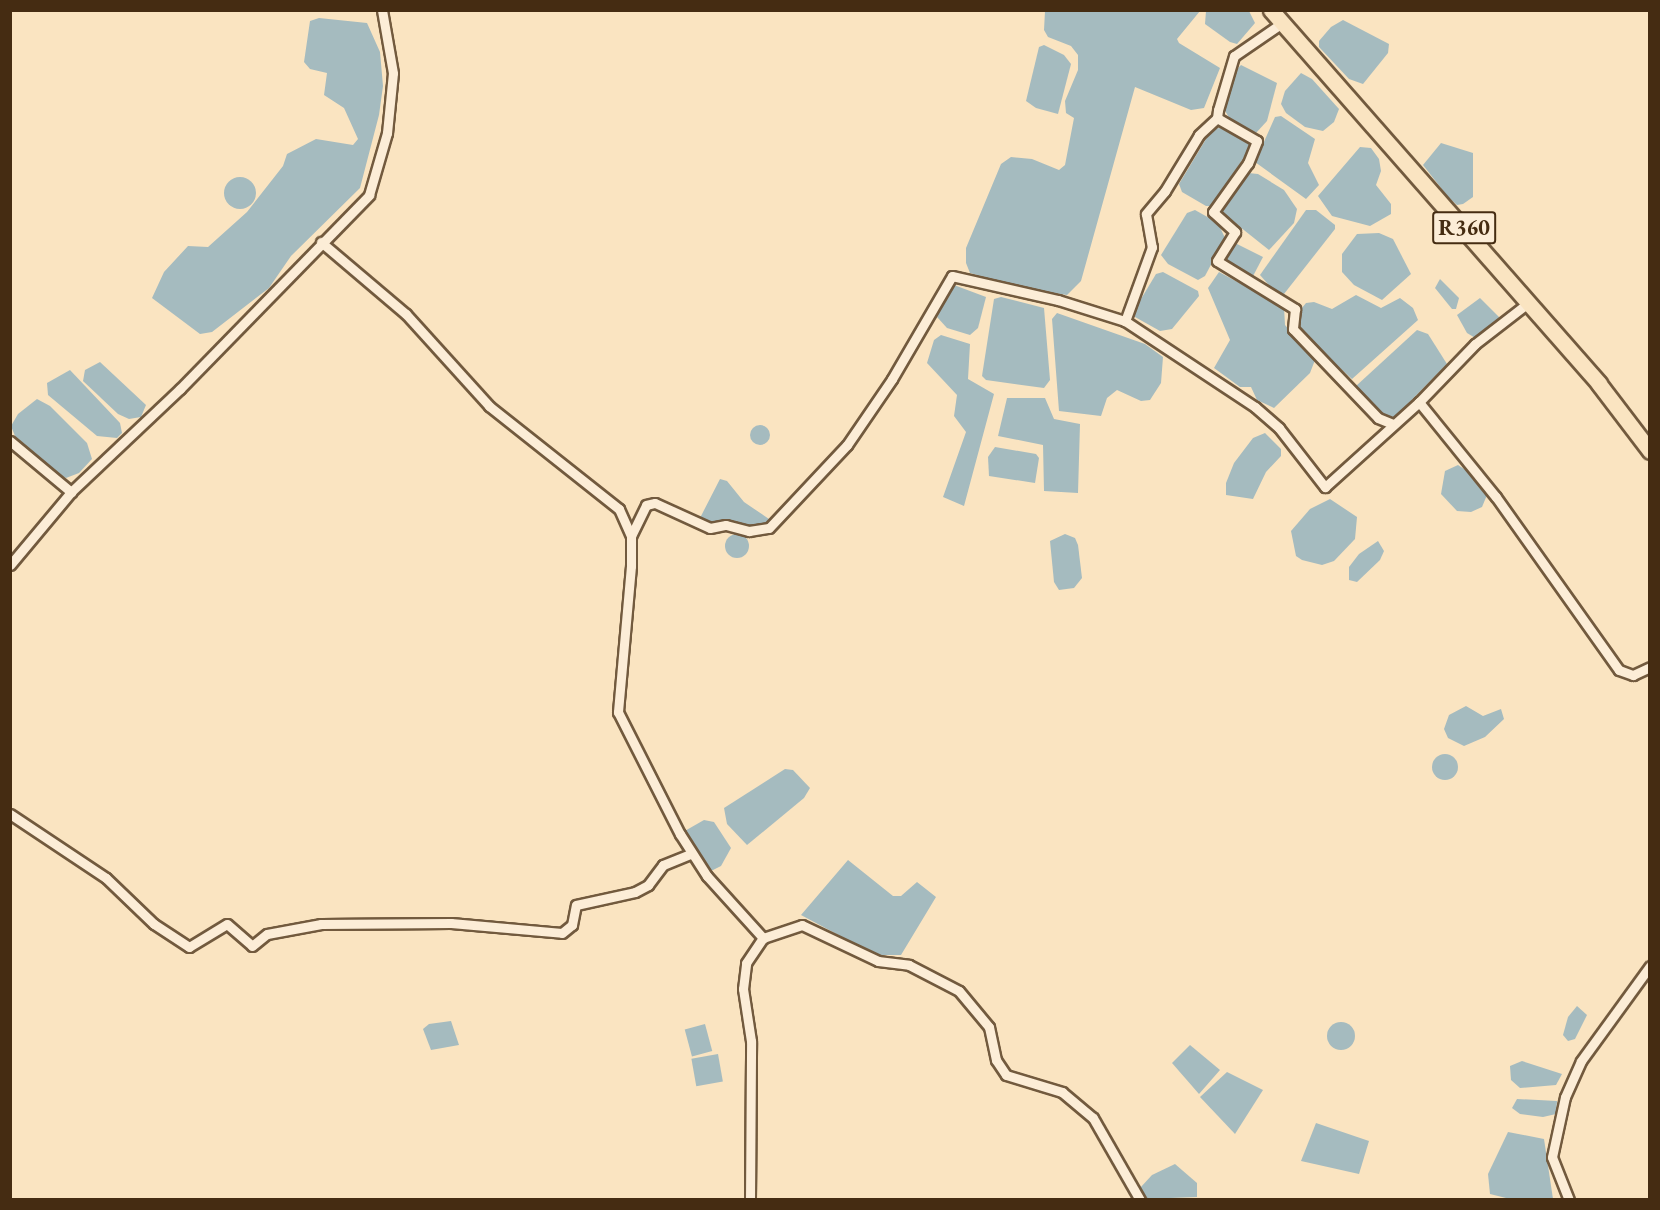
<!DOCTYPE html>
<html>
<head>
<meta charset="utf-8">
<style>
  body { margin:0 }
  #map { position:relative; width:1660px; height:1210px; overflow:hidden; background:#fae4c1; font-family:"EB Garamond",serif }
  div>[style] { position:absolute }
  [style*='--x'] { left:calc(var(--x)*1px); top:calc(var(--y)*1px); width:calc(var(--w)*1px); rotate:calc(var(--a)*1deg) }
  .water>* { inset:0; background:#a5bbbf; transform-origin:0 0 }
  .round { border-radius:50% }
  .roads { filter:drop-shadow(2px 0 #725a3e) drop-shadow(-2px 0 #725a3e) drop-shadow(0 2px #725a3e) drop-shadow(0 -2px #725a3e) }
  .minor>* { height:9px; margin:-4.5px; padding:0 4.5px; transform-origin:4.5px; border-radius:4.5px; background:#fcedd7 }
  .primary>* { height:15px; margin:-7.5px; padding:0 7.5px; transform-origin:7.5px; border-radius:7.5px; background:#fae4c1 }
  span { translate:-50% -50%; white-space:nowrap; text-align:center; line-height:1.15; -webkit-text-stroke:4.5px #fcedd7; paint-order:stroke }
  .shield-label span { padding:2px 4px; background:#fcedd7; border:2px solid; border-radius:4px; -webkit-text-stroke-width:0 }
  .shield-label { font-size:22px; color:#452c12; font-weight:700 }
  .frame { position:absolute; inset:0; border:12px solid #452c12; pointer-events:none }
</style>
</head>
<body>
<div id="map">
  <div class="water">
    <i style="clip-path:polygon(1045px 11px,1200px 11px,1177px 39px,1179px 43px,1220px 68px,1204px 108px,1191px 110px,1135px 87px,1081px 281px,1067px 295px,1026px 289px,970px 273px,966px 263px,966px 248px,1001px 164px,1011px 157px,1032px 159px,1059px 170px,1065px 165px,1074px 118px,1066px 113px,1065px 101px,1078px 70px,1078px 55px,1071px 46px,1048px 37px,1044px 30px)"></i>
    <i style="clip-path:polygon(1206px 11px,1249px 11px,1255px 23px,1237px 44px,1230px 42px,1205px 24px)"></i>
    <i style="clip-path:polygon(319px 18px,367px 23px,380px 52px,383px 86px,379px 115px,360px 188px,291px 256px,269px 288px,212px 332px,200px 334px,152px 298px,164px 272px,188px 246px,208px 247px,247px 212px,283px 166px,287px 154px,316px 139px,353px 145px,358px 139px,344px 108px,324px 95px,327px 73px,310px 69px,304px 62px,310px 21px)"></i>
    <i style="clip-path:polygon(1343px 20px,1389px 44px,1388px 53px,1363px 84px,1349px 79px,1319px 47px,1319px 41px,1331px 27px)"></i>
    <i style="clip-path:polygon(1044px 45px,1064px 55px,1071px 64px,1058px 114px,1036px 108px,1026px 101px,1039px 47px)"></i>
    <i style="clip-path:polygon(1241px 65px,1277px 83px,1267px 121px,1256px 133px,1231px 121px,1224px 109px,1232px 74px)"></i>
    <i style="clip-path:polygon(1301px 73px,1312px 79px,1339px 109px,1334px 122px,1323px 131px,1305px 127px,1286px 113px,1281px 104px,1285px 91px)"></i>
    <i style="clip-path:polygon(1281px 116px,1315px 139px,1308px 163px,1319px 185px,1306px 199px,1255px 162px,1275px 117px)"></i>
    <i style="clip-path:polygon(1220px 128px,1249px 141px,1250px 148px,1212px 206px,1206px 206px,1182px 192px,1179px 184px,1212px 129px)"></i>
    <i style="clip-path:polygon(1441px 143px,1473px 153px,1473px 197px,1463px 204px,1457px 205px,1448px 197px,1423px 165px)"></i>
    <i style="clip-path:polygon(1360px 147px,1371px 148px,1379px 159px,1381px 171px,1376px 185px,1391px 204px,1391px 214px,1370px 226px,1332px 216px,1318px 196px)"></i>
    <i style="clip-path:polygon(1248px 173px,1258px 174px,1284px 190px,1297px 209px,1294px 223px,1269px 250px,1220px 211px)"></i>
    <i class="round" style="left:224px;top:177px;width:32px;height:32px"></i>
    <i style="clip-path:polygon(1195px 210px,1218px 223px,1225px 238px,1205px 276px,1198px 280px,1168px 264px,1161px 255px,1187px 213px)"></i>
    <i style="clip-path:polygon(1306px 210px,1316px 210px,1335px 225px,1335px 229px,1284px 294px,1273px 290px,1260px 275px)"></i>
    <i style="clip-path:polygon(1379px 233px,1393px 239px,1411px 274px,1382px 300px,1354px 285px,1342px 272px,1342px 254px,1357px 234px)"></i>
    <i style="clip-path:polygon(1235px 243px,1263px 257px,1252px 278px,1223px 261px)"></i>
    <i style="clip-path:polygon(1163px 272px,1198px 291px,1199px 296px,1172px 329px,1160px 331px,1135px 317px,1135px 309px,1156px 274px)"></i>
    <i style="clip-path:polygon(1219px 272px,1284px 307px,1285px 325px,1315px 360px,1310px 373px,1274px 408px,1257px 400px,1251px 387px,1240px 387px,1214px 368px,1230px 340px,1208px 288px)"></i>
    <i style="clip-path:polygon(1440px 279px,1459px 298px,1456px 309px,1452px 309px,1435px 288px)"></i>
    <i style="clip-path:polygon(954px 285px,986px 297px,978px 328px,970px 335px,947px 328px,937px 317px,948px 290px)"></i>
    <i style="clip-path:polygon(1356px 295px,1381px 308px,1400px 298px,1413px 308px,1418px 320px,1352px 379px,1295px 327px,1297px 314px,1306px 303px,1314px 302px,1332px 309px)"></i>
    <i style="clip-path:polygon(1001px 297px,1044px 308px,1050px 380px,1044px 388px,986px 380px,982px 376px,994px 299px)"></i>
    <i style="clip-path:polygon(1480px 298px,1500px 318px,1499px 324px,1477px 339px,1467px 333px,1457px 315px)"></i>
    <i style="clip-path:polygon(1057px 313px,1145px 344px,1163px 357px,1161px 383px,1150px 400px,1141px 401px,1117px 390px,1107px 398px,1101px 416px,1059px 411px,1052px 319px)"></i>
    <i style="clip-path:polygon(1417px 330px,1428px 334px,1447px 364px,1392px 420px,1377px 414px,1356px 386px)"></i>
    <i style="clip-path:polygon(941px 335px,970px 344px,968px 379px,994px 394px,964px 506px,943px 497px,966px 432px,954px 416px,957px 395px,927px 363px,934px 340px)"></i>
    <i style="clip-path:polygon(100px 362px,146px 405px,141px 417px,129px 419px,118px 414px,83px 381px,85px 370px)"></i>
    <i style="clip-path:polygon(70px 370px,120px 423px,122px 433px,117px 438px,97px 436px,48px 395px,47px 383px)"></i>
    <i style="clip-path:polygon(1007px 398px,1045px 398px,1054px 419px,1080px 424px,1078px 493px,1044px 491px,1043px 445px,998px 436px)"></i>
    <i style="clip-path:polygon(37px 399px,50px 406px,87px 443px,92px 459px,79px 473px,66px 478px,59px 474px,15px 436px,11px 426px,18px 414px)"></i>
    <i class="round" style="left:750px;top:425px;width:20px;height:20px"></i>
    <i style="clip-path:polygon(1265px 433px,1281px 449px,1281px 456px,1266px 472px,1253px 499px,1226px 495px,1226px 483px,1234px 463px,1253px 438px)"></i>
    <i style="clip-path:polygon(995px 447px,1036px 454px,1039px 458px,1035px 483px,989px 476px,988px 457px)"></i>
    <i style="clip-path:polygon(1458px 465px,1473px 475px,1487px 495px,1482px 507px,1471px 512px,1457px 511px,1441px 494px,1445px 471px)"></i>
    <i style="clip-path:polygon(720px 479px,727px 481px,744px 502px,769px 519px,765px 527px,757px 528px,731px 520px,704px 523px,700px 518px)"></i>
    <i style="clip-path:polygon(1330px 499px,1357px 517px,1355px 539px,1334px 561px,1322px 565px,1302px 560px,1296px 556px,1291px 531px,1310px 509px)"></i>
    <i style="clip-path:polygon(1065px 534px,1075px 538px,1078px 545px,1082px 578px,1074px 588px,1059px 590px,1054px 582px,1050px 541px)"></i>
    <i class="round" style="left:725px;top:534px;width:24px;height:24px"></i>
    <i style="clip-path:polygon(1378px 541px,1384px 551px,1380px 560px,1357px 582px,1349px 580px,1349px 567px,1359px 554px)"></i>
    <i style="clip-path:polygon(1466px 706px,1483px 716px,1501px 709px,1504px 719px,1485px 737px,1464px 746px,1448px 738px,1444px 729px,1449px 715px)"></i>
    <i class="round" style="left:1432px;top:754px;width:26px;height:26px"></i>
    <i style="clip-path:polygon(785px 769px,793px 770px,810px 788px,804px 798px,747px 845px,727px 824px,724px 808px)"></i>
    <i style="clip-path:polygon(704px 820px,714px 822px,731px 848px,721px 866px,709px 872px,683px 832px)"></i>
    <i style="clip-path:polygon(848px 860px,893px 896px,901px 896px,917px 882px,936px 897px,901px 955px,876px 955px,801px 915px)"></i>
    <i style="clip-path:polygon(1577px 1006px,1587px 1015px,1575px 1039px,1568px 1041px,1563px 1035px,1568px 1017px)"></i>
    <i style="clip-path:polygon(451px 1021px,459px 1045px,431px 1050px,423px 1029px,429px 1024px)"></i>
    <i class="round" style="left:1327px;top:1022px;width:28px;height:28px"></i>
    <i style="left:705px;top:1024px;width:28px;height:21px;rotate:75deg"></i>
    <i style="clip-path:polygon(1190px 1045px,1220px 1070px,1199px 1094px,1172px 1063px)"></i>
    <i style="left:718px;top:1054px;width:28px;height:27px;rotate:80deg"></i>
    <i style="clip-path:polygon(1522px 1061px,1562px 1074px,1556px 1085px,1520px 1088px,1511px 1080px,1510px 1066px)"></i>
    <i style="clip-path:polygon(1227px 1072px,1263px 1090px,1235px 1134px,1200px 1097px)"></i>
    <i style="clip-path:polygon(1517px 1099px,1557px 1101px,1556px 1114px,1543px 1117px,1520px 1114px,1512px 1108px)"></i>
    <i style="clip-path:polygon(1316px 1123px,1369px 1141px,1359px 1174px,1301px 1161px)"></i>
    <i style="clip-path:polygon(1508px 1132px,1544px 1139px,1553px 1199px,1510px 1199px,1490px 1194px,1488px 1174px)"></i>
    <i style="clip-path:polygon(1175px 1164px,1197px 1183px,1197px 1197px,1144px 1199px,1140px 1188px,1152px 1175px)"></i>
  </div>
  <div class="roads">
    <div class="minor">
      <i style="--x:1282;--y:23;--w:58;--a:145.5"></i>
      <i style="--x:1234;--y:56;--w:56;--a:106.5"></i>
      <i style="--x:1218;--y:110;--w:8;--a:97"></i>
      <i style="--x:1217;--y:118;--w:46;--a:29.9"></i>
      <i style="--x:1257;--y:141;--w:24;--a:112"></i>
      <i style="--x:1248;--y:163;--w:60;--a:125.5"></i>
      <i style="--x:1213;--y:212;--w:30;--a:42"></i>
      <i style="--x:1235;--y:232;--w:34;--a:122"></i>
      <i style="--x:1217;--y:261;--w:92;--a:31.6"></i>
      <i style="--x:1295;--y:309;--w:20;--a:96"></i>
      <i style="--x:1293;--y:329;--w:123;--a:46.3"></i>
      <i style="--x:1378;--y:418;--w:16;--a:22"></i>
      <i style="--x:1217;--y:118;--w:25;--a:137"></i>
      <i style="--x:1199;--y:135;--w:66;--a:121.3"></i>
      <i style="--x:1165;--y:191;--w:30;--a:130"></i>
      <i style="--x:1146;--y:214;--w:34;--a:80"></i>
      <i style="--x:1152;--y:247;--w:79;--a:110"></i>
      <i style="--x:1125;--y:321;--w:156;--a:33.5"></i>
      <i style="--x:1255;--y:407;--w:32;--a:41"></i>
      <i style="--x:1279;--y:428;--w:75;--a:52.1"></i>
      <i style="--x:1325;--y:487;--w:127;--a:-42.1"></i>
      <i style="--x:321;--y:242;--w:111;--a:40.3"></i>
      <i style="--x:406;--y:314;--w:124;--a:47.9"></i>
      <i style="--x:489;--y:406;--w:166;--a:38.4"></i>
      <i style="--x:619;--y:509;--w:30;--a:66"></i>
      <i style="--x:631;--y:536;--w:30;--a:90"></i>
      <i style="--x:631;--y:566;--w:147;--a:95.1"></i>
      <i style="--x:618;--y:712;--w:137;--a:63.1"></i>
      <i style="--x:680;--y:834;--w:50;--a:57.3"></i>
      <i style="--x:707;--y:876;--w:84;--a:47.9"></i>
      <i style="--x:763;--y:938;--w:41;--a:-18.4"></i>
      <i style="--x:802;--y:925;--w:84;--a:25.3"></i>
      <i style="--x:878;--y:961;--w:31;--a:7"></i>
      <i style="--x:909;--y:965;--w:56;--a:27.5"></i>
      <i style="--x:959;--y:991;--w:47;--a:50.2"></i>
      <i style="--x:989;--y:1027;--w:34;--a:78"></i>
      <i style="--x:996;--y:1060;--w:18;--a:56"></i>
      <i style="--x:1006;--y:1075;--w:59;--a:16.9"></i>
      <i style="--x:1062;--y:1092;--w:40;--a:40"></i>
      <i style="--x:1093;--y:1118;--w:95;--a:60.2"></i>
      <i style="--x:1528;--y:303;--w:67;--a:142.3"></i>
      <i style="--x:1475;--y:344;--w:81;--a:134"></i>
      <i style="--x:1419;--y:402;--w:122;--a:51"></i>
      <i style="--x:1496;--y:497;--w:212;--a:54.6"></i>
      <i style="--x:1619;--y:670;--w:15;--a:20"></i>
      <i style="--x:1633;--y:675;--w:19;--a:-25"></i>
      <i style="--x:10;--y:441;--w:80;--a:39.9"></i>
      <i style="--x:631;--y:536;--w:34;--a:-64"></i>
      <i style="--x:646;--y:505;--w:9;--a:-13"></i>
      <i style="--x:655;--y:503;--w:60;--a:24.4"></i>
      <i style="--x:710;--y:528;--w:16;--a:-11"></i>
      <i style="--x:726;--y:525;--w:24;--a:15"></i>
      <i style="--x:749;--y:531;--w:20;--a:-9"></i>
      <i style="--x:769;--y:528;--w:114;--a:-46.8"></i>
      <i style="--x:847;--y:445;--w:80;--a:-55.7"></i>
      <i style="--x:892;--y:379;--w:119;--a:-59.8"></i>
      <i style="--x:952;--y:276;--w:109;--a:12.8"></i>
      <i style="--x:1058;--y:300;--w:70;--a:17.4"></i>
      <i style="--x:10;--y:565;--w:95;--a:-50.1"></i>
      <i style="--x:71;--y:492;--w:150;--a:-43.4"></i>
      <i style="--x:180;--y:389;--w:271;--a:-45.7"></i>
      <i style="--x:369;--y:195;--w:65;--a:-73.8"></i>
      <i style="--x:387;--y:133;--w:60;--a:-84.3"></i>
      <i style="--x:393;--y:73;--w:64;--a:-99.9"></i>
      <i style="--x:10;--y:814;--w:115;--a:33.7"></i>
      <i style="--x:106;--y:878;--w:66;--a:43.8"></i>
      <i style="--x:154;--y:924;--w:42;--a:33.3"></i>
      <i style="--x:189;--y:947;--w:44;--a:-31.2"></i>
      <i style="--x:227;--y:924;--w:33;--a:41"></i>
      <i style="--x:252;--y:946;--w:19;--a:-39"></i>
      <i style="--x:267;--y:934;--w:55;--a:-10.5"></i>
      <i style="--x:321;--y:924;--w:130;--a:-0.4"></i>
      <i style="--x:451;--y:923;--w:111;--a:5.1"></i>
      <i style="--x:562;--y:933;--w:13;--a:-39"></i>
      <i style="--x:572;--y:925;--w:20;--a:-79"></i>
      <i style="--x:576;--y:905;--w:60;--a:-12.4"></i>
      <i style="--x:635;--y:892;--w:15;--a:-28"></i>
      <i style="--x:648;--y:885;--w:25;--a:-53"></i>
      <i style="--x:663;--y:865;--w:31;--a:-22"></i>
      <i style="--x:750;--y:1200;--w:159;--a:-89.6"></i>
      <i style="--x:751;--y:1041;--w:53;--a:-98.7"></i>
      <i style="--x:743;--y:989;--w:26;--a:-83"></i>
      <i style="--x:746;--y:963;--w:30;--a:-56"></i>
      <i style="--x:1569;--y:1200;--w:46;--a:-111.6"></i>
      <i style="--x:1552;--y:1157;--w:61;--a:-77.8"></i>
      <i style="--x:1565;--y:1097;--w:39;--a:-66"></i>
      <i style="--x:1581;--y:1061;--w:117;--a:-54"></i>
    </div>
    <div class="primary">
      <i style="--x:1271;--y:10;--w:497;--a:48.7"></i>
      <i style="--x:1599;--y:384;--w:84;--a:52.7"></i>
    </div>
  </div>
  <div class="shield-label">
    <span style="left:1464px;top:228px">R360</span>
  </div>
  <div class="frame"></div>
</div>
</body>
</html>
